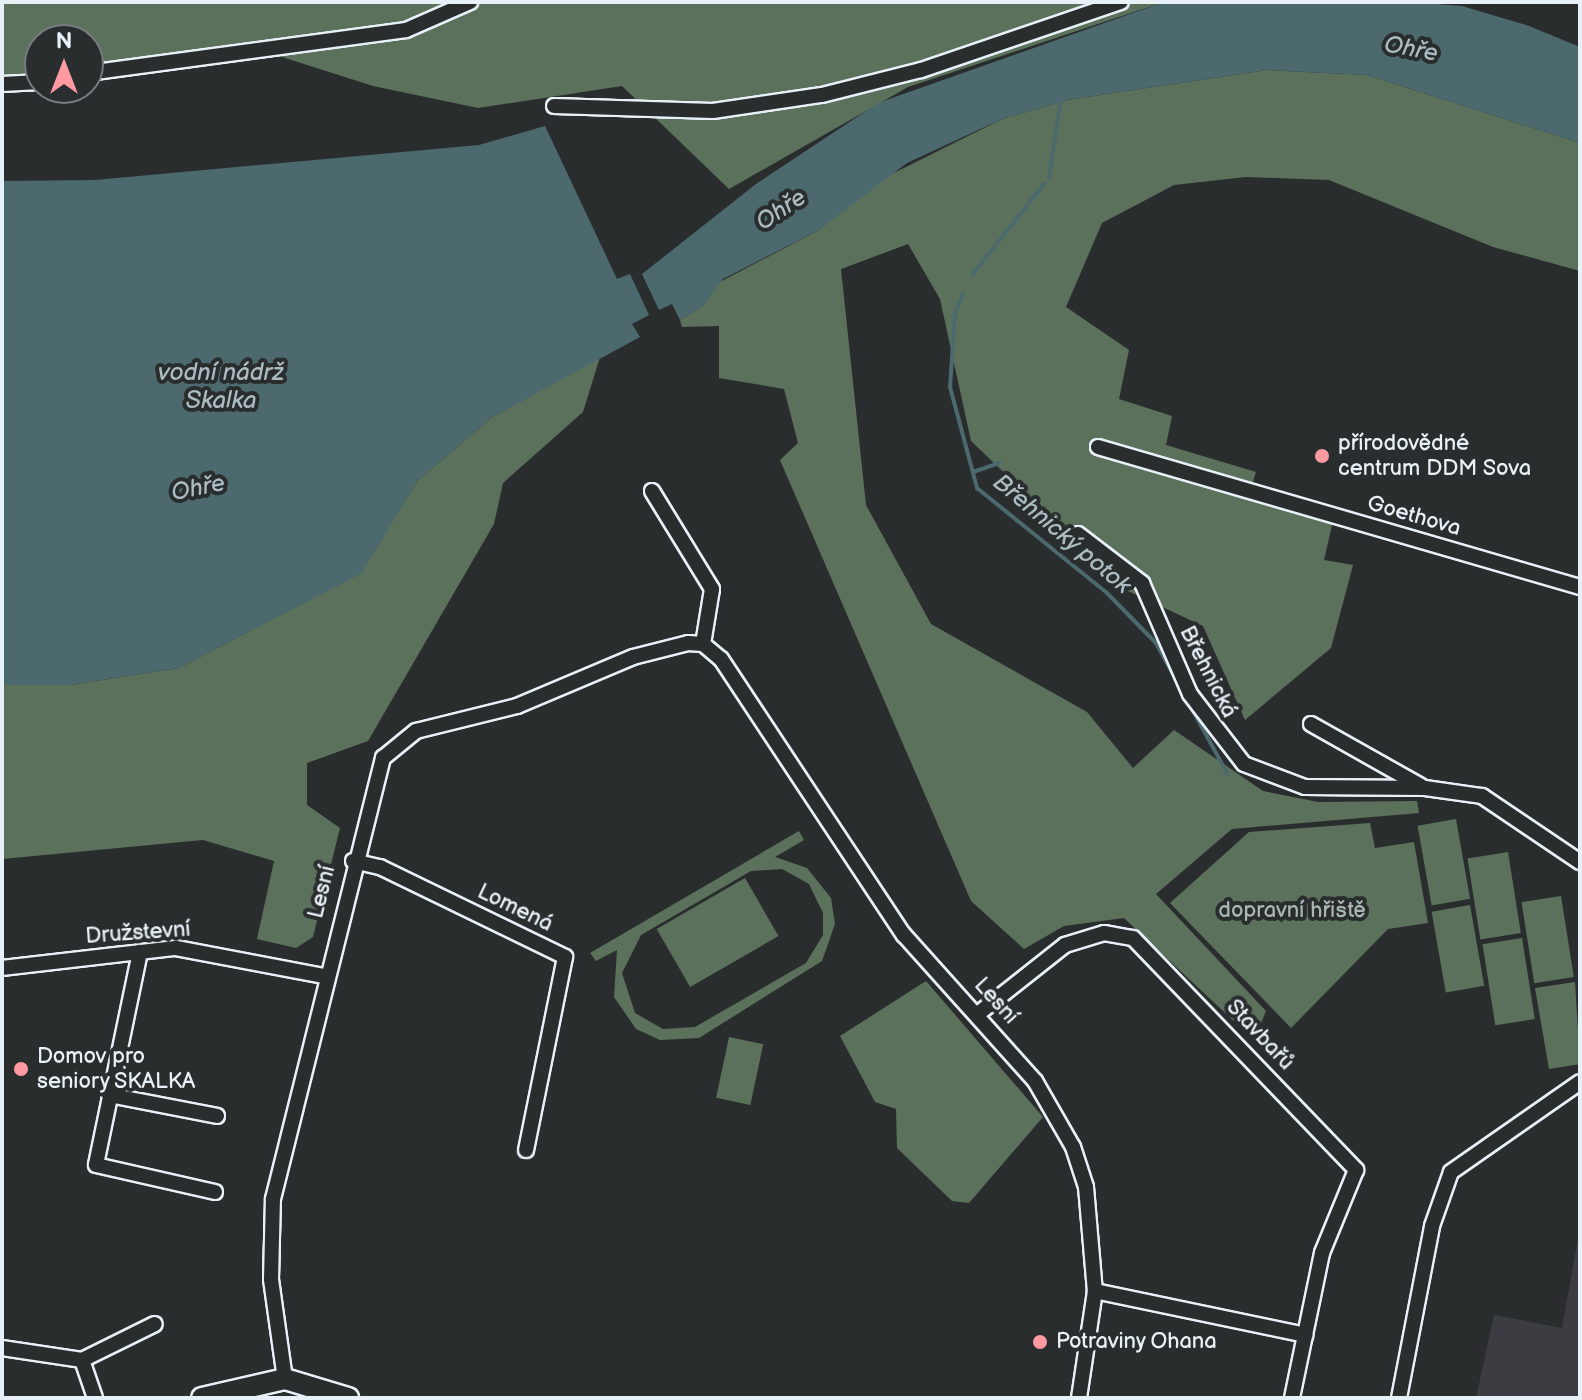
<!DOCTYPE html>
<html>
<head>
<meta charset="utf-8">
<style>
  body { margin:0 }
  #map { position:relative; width:1582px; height:1400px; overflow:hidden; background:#2a2d2e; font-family:"Balsamiq Sans",sans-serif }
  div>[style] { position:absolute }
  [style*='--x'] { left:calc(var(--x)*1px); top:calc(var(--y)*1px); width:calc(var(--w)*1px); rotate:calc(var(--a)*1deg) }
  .built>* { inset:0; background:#3c3c42 }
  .green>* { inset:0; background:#5c715c; transform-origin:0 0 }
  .water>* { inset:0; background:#4c6a6e }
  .stream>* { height:4px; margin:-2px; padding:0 2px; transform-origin:2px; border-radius:2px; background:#4c6a6e }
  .roads { filter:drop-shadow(2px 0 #e8f1f8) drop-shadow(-2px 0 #e8f1f8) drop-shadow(0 2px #e8f1f8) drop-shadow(0 -2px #e8f1f8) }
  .street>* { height:14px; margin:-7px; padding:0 7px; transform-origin:7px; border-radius:7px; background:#2a2d2e }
  .secondary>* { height:20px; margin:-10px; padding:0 10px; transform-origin:10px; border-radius:10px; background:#2a2d2e }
  .dots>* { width:22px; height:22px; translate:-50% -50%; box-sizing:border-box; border:4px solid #2a2d2e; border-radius:50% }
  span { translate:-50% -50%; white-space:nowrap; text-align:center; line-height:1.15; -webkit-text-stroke:8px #2a2d2e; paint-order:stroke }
  .poi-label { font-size:22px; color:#e8f1f8 }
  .left { translate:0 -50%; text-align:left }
  .street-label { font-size:22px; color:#e8f1f8 }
  .park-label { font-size:22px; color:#a9b7b2 }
  .water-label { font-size:24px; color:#aabbc1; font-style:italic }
  .frame { position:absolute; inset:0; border:4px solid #e8f1f8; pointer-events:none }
  .north { position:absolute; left:24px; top:24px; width:80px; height:80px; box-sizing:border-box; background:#2a2d2e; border:2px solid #767b7f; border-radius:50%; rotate:0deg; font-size:22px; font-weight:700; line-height:32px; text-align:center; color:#e8f1f8 }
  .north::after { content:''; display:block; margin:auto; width:28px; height:36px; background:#ff9aa2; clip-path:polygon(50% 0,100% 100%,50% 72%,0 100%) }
</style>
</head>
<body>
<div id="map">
  <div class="built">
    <i style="clip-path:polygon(1580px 1227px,1580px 1398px,1476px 1398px,1494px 1315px,1562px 1328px)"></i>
  </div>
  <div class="green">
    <i style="clip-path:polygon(2px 2px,1164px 2px,908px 87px,729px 189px,622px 86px,478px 108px,373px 86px,251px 47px,88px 67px,88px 40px,40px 40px,40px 76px,2px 78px)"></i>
    <i style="clip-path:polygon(1267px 70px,1367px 75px,1580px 143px,1580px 271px,1493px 247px,1329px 180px,1246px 177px,1174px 185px,1102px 223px,1066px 307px,1129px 350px,1119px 399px,1172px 416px,1166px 445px,1256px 472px,1249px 494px,1333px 521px,1324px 560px,1353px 565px,1331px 648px,1245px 720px,1203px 626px,1128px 591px,971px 441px,940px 299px,908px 244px,841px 269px,866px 505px,931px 624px,1087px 712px,1133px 768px,1174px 730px,1263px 791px,1318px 802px,1417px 801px,1419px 813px,1232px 829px,1156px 894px,1266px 1011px,1254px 1040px,1124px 918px,1064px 926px,1024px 949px,971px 901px,780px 460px,798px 443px,784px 389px,719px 378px,719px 326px,682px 327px,680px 320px,704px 305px,716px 284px,819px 230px,880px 180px,1002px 119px,1067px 100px)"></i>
    <i style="clip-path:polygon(600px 357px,583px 412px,503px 483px,494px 524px,368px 741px,307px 763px,307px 805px,340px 828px,313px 937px,296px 948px,257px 939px,274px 861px,203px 840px,2px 859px,2px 685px,70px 685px,179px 668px,361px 573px,417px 481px,491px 418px)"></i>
    <i style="left:1456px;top:819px;width:81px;height:39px;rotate:80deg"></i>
    <i style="clip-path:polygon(1370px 823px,1375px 848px,1414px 842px,1428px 923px,1388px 929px,1291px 1028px,1170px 903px,1249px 832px)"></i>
    <i style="clip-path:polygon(evenodd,799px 831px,804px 840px,775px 857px,807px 868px,831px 898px,835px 924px,822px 961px,699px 1038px,660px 1040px,636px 1029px,614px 997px,617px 950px,596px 961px,590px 953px,799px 831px,782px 869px,809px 884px,823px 913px,823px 935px,806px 963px,695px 1027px,663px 1029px,635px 1013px,622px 973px,641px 935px,751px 871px,782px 869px)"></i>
    <i style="left:1508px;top:852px;width:82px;height:41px;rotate:81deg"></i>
    <i style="left:745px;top:878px;width:67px;height:102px;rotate:60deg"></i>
    <i style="left:1561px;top:896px;width:82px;height:40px;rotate:81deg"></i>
    <i style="left:1470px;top:905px;width:82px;height:39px;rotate:80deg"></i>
    <i style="left:1522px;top:938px;width:82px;height:40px;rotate:81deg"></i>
    <i style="clip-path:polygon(926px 981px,1043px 1117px,969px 1203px,952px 1201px,897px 1148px,896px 1109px,875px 1102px,840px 1036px)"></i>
    <i style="clip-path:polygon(1575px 982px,1580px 1064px,1549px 1069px,1535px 988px)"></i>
    <i style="left:729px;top:1037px;width:35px;height:62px;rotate:12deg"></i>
  </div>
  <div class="water">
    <i style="clip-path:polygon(1164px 2px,1409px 2px,1462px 6px,1529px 26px,1580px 47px,1580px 143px,1367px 75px,1267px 70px,1067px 100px,1002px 119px,907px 163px,819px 230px,723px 279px,704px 305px,680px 320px,672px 304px,659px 310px,642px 274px,756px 184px,878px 103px)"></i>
    <i style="clip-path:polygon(545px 126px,617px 279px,630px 274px,649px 315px,632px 324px,640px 337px,491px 418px,417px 481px,362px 573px,179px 668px,70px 685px,2px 685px,2px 181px,95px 180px,479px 145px)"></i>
  </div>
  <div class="stream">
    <i style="--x:1049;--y:178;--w:81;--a:-81.5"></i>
    <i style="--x:972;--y:275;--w:117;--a:-51.6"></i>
    <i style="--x:963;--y:294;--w:22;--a:112"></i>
    <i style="--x:955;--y:314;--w:73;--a:93.9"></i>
    <i style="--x:950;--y:387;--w:105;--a:75"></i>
    <i style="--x:977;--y:488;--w:166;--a:38.9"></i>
    <i style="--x:1106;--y:592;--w:71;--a:45.6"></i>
    <i style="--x:1156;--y:643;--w:150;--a:61.4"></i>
    <i style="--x:973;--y:472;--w:28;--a:-19"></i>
  </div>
  <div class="roads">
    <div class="street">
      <i style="--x:88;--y:73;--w:321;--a:-7.7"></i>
      <i style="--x:406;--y:30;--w:70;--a:-23.6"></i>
      <i style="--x:2;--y:84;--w:38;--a:-3"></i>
      <i style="--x:554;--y:106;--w:159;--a:1.8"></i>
      <i style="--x:713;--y:111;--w:110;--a:-8.4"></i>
      <i style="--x:822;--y:95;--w:102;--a:-14.2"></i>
      <i style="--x:921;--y:70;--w:211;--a:-18.8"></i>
      <i style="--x:1098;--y:447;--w:502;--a:16.2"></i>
      <i style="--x:652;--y:491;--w:115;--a:58.5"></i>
      <i style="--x:712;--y:589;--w:56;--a:99.3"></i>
      <i style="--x:1078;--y:534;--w:81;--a:37.4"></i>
      <i style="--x:1142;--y:583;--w:121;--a:66.6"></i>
      <i style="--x:1190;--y:694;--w:88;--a:52.4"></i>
      <i style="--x:1244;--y:764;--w:65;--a:20.7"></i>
      <i style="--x:1305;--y:787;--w:120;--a:0.5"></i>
      <i style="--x:1425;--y:788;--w:58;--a:8"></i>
      <i style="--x:1482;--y:796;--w:118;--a:34"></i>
      <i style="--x:1311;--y:724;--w:126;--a:29.4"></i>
      <i style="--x:353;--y:861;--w:28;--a:13"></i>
      <i style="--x:380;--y:867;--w:206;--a:25.9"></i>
      <i style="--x:565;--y:957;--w:197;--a:101.4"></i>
      <i style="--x:140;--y:952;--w:217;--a:101.7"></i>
      <i style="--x:96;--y:1165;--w:122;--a:12.8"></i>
      <i style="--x:2;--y:968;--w:175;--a:-6.6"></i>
      <i style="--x:176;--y:948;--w:151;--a:10.7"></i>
      <i style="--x:979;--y:1013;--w:110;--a:-38.3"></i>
      <i style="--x:1065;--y:945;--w:41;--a:-17.1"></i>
      <i style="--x:1104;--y:933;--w:29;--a:10"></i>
      <i style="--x:1133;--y:938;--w:322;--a:46.1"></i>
      <i style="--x:1356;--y:1170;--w:90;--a:112.3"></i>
      <i style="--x:1322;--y:1253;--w:148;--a:101.7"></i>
      <i style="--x:109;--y:1095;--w:110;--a:11"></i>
      <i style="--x:1095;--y:1291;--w:215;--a:11.8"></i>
      <i style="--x:2;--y:1348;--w:81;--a:8.5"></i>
      <i style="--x:82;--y:1360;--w:81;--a:-26.3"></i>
      <i style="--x:82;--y:1360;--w:40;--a:71.1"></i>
      <i style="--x:285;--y:1379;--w:101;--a:-98"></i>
      <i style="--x:271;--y:1279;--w:80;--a:-88.6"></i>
      <i style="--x:273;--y:1199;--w:455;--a:-76"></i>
      <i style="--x:383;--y:758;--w:43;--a:-39.3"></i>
      <i style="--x:416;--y:731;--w:104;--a:-13.9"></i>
      <i style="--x:517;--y:706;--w:126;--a:-22.9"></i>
      <i style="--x:633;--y:657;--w:57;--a:-14.3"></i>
      <i style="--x:688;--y:643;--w:15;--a:4"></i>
      <i style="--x:703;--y:644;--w:23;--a:40"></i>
      <i style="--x:721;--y:659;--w:331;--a:56.5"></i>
      <i style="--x:904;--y:935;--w:196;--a:48.1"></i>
      <i style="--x:1035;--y:1081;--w:76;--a:60.1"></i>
      <i style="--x:1073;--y:1147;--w:42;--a:72"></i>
      <i style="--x:1086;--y:1187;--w:104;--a:85.1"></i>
      <i style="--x:1095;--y:1291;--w:108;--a:98.5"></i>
      <i style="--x:1399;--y:1398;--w:175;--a:-79.1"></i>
      <i style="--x:1432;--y:1226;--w:57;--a:-70.6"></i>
      <i style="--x:1451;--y:1172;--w:157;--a:-34.9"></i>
    </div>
    <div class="secondary">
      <i style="--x:202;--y:1398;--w:85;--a:-12.9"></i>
      <i style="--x:285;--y:1379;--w:66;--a:16.8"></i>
    </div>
  </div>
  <div class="dots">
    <i style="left:1322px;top:456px;background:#ff9aa2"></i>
    <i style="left:21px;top:1069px;background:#ff9aa2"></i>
    <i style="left:1040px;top:1342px;background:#ff9aa2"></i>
  </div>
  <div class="poi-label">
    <span class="left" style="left:1338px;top:456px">přírodovědné<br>centrum DDM Sova</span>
    <span class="left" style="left:37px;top:1069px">Domov pro<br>seniory SKALKA</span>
    <span class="left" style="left:1056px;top:1342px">Potraviny Ohana</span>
  </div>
  <div class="street-label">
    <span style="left:1414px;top:516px;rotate:16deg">Goethova</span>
    <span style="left:1208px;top:672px;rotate:63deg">Břehnická</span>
    <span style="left:322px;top:892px;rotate:-76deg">Lesní</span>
    <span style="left:515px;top:908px;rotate:26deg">Lomená</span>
    <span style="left:138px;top:933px;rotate:-4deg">Družstevní</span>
    <span style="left:996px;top:1001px;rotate:48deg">Lesní</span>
    <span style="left:1260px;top:1035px;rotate:47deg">Stavbařů</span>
  </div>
  <div class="park-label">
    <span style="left:1292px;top:911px">dopravní hřiště</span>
  </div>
  <div class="water-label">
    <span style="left:1411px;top:49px;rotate:11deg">Ohře</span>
    <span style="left:781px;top:210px;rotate:-34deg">Ohře</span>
    <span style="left:221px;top:387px">vodní nádrž<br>Skalka</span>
    <span style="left:198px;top:488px;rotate:-11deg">Ohře</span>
    <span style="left:1062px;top:534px;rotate:40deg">Břehnický potok</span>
  </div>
  <div class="frame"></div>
  <div class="north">N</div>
</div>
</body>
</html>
